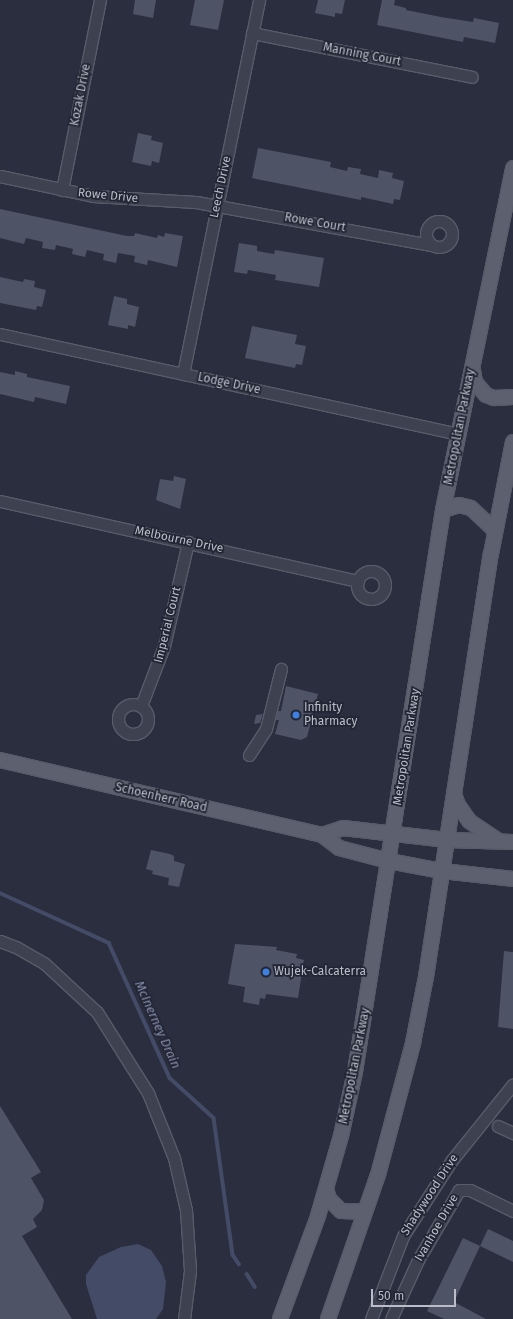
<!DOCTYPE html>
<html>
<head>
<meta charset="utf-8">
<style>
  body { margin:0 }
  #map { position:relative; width:513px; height:1319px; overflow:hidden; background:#2a2e3f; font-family:"Fira Sans",sans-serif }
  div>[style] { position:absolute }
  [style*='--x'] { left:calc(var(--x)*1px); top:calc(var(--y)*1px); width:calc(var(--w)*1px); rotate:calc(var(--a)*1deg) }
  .water>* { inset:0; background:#444b67 }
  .stream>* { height:3.5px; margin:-1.75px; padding:0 1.75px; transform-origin:1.75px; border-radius:1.75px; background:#444b67 }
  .building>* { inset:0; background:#4e5365 }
  .roads { filter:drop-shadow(1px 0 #585c69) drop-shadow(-1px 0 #585c69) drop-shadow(0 1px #585c69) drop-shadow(0 -1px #585c69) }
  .minor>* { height:11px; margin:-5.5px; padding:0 5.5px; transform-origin:5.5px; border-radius:5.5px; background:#3e414f }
  .minor>.ring { margin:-5.5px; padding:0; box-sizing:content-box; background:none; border:11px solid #3e414f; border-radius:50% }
  .major>* { height:14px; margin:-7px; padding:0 7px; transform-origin:7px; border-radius:7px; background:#5c606f }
  .dots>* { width:11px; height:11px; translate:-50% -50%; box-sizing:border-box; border:2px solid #222634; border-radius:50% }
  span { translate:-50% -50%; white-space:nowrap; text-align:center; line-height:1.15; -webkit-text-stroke:3.5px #222634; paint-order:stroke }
  .street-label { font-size:12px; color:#babdc9 }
  .poi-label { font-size:12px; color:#babdc9 }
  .left { translate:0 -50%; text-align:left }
  .water-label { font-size:13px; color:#868eac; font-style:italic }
  .scale { position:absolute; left:371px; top:1289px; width:85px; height:18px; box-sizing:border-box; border:2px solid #babdc9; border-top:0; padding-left:5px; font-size:12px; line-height:14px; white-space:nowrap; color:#babdc9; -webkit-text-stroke:3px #222634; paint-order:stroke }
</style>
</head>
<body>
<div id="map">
  <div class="water">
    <i style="clip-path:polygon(138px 1244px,151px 1250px,162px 1266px,166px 1282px,163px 1309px,156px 1319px,97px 1319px,86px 1284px,86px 1275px,99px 1257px,121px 1247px)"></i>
  </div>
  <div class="stream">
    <i style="--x:0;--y:893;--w:120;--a:24.6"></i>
    <i style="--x:109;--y:943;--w:148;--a:65.7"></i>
    <i style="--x:170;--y:1078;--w:59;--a:42.3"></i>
    <i style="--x:214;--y:1118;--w:138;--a:82.1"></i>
    <i style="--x:233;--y:1255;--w:11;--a:56"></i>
    <i style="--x:247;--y:1274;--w:15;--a:58"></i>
  </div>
  <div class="building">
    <i style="clip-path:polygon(135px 0,156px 0,153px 18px,133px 14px)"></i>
    <i style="clip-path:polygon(195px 0,224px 0,218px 30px,190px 25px)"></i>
    <i style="clip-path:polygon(318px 0,345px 0,342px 14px,335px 13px,335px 17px,315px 13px)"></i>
    <i style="clip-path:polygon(382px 0,395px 0,394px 5px,406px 8px,406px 10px,441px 17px,473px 22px,474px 18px,499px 23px,495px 43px,464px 37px,463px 42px,377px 25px)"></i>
    <i style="clip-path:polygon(138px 133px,152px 136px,151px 140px,163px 143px,159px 163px,152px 161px,151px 166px,132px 162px)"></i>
    <i style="clip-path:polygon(258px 148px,331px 162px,330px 167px,347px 171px,348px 167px,361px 169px,360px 174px,378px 178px,379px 170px,393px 173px,392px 178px,404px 181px,400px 200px,394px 199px,393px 204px,361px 197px,361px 200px,252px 178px)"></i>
    <i style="clip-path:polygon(0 209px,127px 236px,134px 236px,135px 233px,157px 238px,158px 235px,164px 237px,165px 233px,183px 236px,177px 267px,148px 260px,147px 265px,134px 262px,135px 256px,118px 253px,116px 263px,103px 260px,104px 254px,87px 250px,85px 257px,72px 254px,73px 249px,56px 245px,55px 250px,42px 248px,43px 242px,26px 238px,24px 244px,0 238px)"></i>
    <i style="clip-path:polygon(239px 243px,257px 246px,257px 251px,274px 254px,275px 250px,324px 258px,319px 287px,275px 280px,276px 275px,248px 270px,247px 274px,234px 272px)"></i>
    <i style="clip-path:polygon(0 277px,23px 282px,24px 279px,35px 281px,34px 287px,46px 290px,42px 307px,37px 306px,36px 310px,0 303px)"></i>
    <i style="clip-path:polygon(114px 296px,127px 299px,127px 304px,139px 307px,135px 327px,128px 325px,128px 329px,108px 325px)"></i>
    <i style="clip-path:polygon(252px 326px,297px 335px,295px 344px,306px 346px,302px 365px,296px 364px,295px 368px,245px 358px)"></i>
    <i style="clip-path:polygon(15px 371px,27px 374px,27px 377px,70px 386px,66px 404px,35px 397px,34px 402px,0 394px,0 372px,15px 375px)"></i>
    <i style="clip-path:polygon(174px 476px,186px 479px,180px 509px,156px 500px,160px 479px,173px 481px)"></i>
    <i style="clip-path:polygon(286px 686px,318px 694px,307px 737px,301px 740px,275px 734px,279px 720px,275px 720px,278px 711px,281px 711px)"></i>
    <i style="clip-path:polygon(263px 714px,260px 723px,254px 724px,256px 715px)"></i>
    <i style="clip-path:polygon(151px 850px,170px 854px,174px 856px,174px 861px,185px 864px,179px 887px,168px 885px,169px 878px,152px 874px,153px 871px,146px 869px)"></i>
    <i style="clip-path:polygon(235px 944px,277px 947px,276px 950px,297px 954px,296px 958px,304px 960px,298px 998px,266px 994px,265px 999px,260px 998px,259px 1005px,243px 1002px,245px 987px,228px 984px)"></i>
    <i style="clip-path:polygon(504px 951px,513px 952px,513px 1029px,498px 1027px)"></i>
    <i style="clip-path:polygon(0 1106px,41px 1172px,31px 1178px,44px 1200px,42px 1210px,33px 1219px,37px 1227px,22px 1236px,72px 1319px,0 1319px)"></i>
    <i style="clip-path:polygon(488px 1229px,513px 1241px,513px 1262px,480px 1246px,454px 1302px,486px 1319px,444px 1319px,427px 1311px,463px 1238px,480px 1246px)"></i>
  </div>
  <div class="roads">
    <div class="minor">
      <i style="--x:252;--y:33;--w:224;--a:11.3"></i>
      <i style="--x:0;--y:176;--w:95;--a:12.1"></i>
      <i style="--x:93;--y:196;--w:103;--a:3.3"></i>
      <i style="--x:196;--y:202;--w:238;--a:10.4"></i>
      <i style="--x:62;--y:190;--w:194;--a:-78.7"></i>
      <i class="ring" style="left:426px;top:221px;width:15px;height:15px"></i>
      <i style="--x:0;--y:334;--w:470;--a:12.3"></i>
      <i style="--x:183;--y:374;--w:382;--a:-78.5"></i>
      <i style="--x:0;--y:501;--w:367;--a:12.6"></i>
      <i class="ring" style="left:357px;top:571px;width:17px;height:17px"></i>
      <i class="ring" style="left:118px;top:704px;width:19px;height:19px"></i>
      <i style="--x:141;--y:706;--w:64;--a:-69"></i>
      <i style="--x:164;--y:646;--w:107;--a:-77"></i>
      <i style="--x:249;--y:755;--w:31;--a:-57"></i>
      <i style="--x:266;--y:729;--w:62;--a:-76"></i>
      <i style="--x:0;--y:941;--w:17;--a:21"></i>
      <i style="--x:16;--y:947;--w:32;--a:30"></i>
      <i style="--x:44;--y:963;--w:72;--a:42.8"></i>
      <i style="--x:97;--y:1012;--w:96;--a:57.8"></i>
      <i style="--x:148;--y:1093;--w:70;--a:68.2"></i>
      <i style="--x:174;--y:1158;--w:53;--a:77"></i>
      <i style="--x:186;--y:1210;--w:61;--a:86.2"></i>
      <i style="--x:190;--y:1271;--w:48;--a:97.1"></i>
      <i style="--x:498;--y:1126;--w:17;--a:25"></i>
      <i style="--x:371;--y:1319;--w:89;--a:-68.9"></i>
      <i style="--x:403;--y:1236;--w:90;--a:-57.2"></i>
      <i style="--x:452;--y:1160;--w:97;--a:-51.2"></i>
      <i style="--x:391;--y:1319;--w:65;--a:-65.4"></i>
      <i style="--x:418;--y:1260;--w:81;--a:-59.6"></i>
      <i style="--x:459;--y:1190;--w:11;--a:0"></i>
      <i style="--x:470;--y:1190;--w:48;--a:26"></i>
    </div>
    <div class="major">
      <i style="--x:473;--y:370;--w:12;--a:81"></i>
      <i style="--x:475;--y:382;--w:17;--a:50"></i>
      <i style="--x:486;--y:395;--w:9;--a:21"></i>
      <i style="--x:494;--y:398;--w:19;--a:-3"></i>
      <i style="--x:443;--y:510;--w:17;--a:-17"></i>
      <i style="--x:459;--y:505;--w:12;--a:14"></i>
      <i style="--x:471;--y:508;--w:33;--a:43"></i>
      <i style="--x:0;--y:760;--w:331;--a:13.1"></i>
      <i style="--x:322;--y:835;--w:21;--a:37"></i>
      <i style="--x:339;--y:848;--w:52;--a:14.6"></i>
      <i style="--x:389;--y:861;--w:54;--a:10.7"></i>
      <i style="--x:442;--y:871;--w:71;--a:6.4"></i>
      <i style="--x:454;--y:794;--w:12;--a:70"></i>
      <i style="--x:458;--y:805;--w:19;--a:55"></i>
      <i style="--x:469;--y:821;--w:34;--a:34"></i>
      <i style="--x:322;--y:835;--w:22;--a:-18"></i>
      <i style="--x:343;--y:828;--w:105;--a:6.6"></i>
      <i style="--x:447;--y:840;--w:66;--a:1.7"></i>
      <i style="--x:326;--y:1189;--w:10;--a:73"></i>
      <i style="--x:329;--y:1199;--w:17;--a:45"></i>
      <i style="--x:341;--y:1211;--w:24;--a:2"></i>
      <i style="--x:280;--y:1319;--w:110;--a:-69.7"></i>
      <i style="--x:318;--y:1216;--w:83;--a:-74"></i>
      <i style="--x:341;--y:1136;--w:66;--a:-77.7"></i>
      <i style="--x:355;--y:1072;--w:569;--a:-81.1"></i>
      <i style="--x:443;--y:510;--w:349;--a:-78.4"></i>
      <i style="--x:328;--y:1319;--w:152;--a:-70.9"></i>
      <i style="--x:378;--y:1175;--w:137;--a:-75.1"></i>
      <i style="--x:413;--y:1043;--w:67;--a:-78.9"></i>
      <i style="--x:426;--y:977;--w:428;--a:-81.3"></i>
      <i style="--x:491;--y:554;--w:114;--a:-78.9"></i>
    </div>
  </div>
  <div class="dots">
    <i style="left:296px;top:715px;background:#3f7fe0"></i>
    <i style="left:266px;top:972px;background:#3f7fe0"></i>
  </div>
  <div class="street-label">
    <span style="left:362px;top:55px;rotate:11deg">Manning Court</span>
    <span style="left:81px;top:95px;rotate:-79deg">Kozak Drive</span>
    <span style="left:221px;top:187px;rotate:-78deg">Leech Drive</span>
    <span style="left:108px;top:196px;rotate:6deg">Rowe Drive</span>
    <span style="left:315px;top:223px;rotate:10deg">Rowe Court</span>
    <span style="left:229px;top:384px;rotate:12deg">Lodge Drive</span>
    <span style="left:460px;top:427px;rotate:-79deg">Metropolitan Parkway</span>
    <span style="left:179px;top:540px;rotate:12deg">Melbourne Drive</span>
    <span style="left:168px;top:625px;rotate:-76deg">Imperial Court</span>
    <span style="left:407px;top:747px;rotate:-81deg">Metropolitan Parkway</span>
    <span style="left:161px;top:798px;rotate:13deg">Schoenherr Road</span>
    <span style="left:355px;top:1066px;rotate:-79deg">Metropolitan Parkway</span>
    <span style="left:430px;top:1195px;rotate:-57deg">Shadywood Drive</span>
    <span style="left:437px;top:1228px;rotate:-60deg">Ivanhoe Drive</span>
  </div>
  <div class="poi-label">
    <span class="left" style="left:304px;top:715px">Infinity<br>Pharmacy</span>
    <span class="left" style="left:274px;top:972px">Wujek-Calcaterra</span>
  </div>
  <div class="water-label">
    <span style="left:157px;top:1025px;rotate:66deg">McInerney Drain</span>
  </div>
  <div class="scale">50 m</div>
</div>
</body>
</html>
